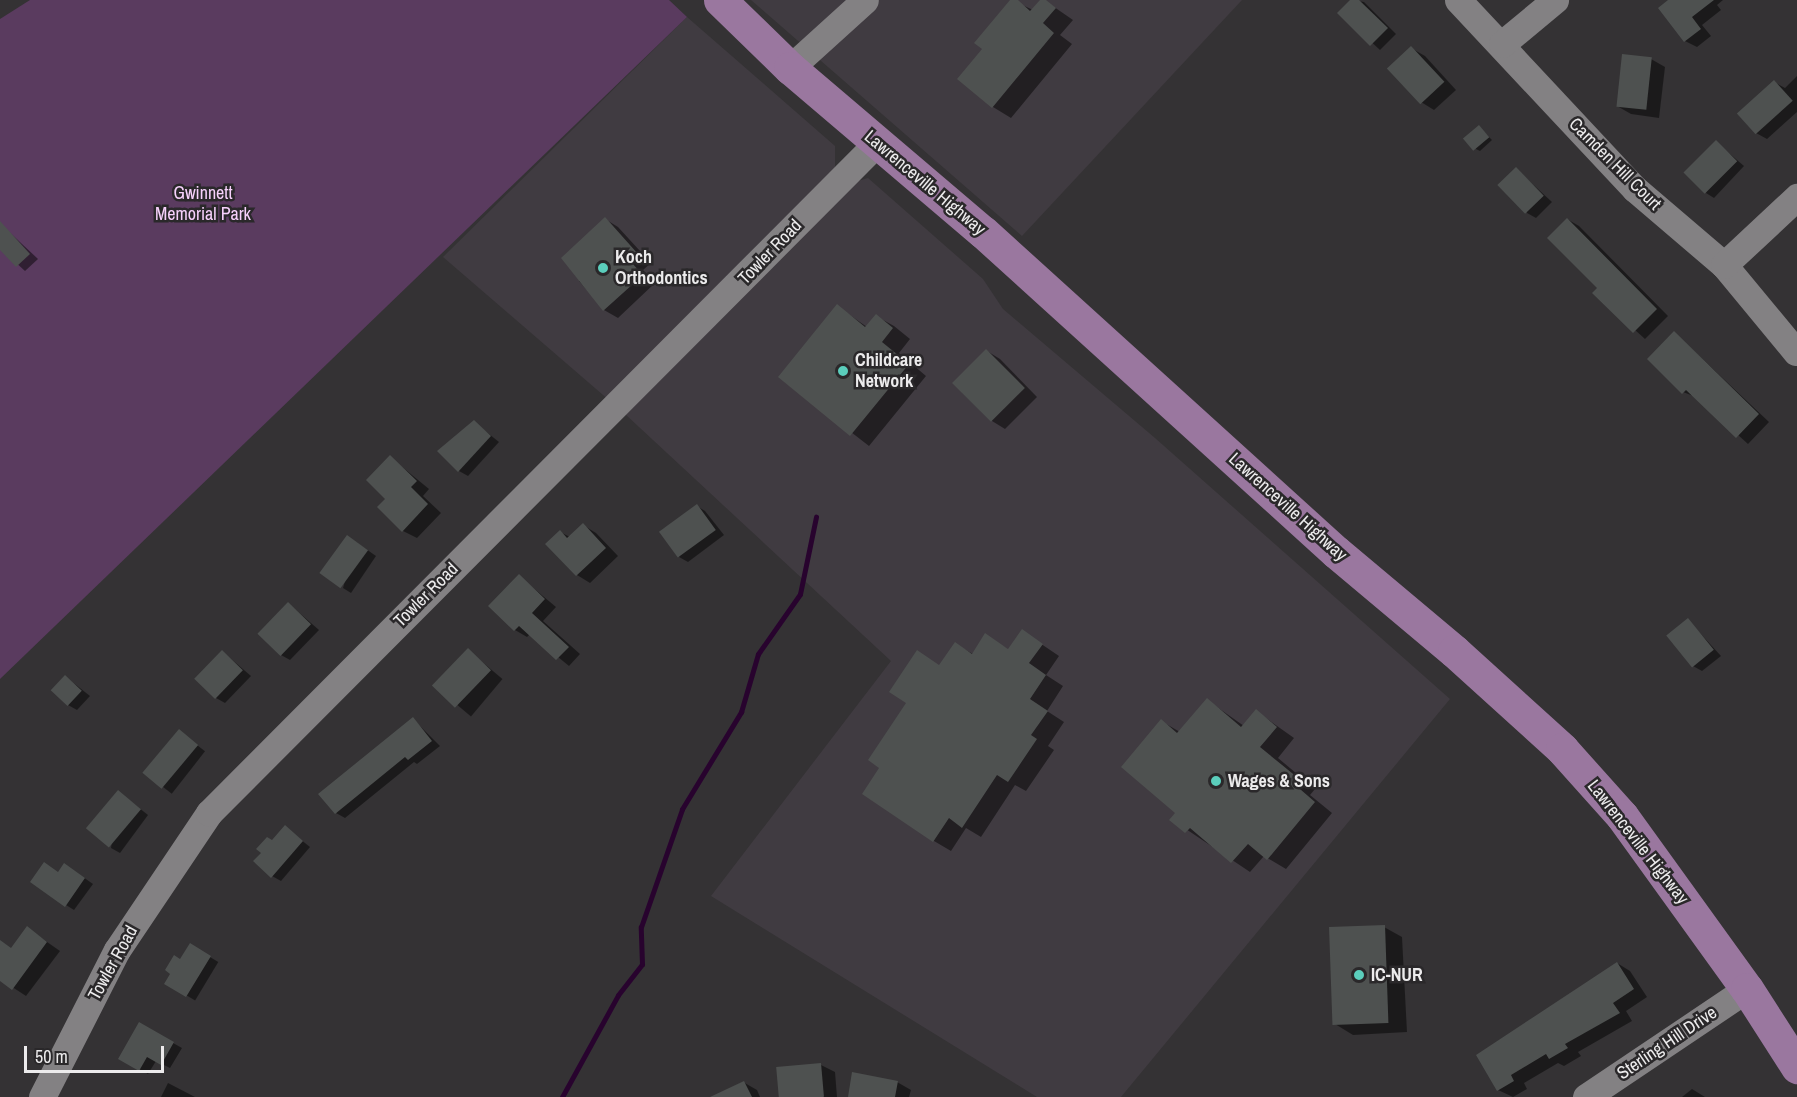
<!DOCTYPE html>
<html>
<head>
<meta charset="utf-8">
<style>
  body { margin:0 }
  #map { position:relative; width:1797px; height:1097px; overflow:hidden; background:#343234; font-family:"Archivo Narrow",sans-serif }
  div>[style] { position:absolute }
  [style*='--x'] { left:calc(var(--x)*1px); top:calc(var(--y)*1px); width:calc(var(--w)*1px); rotate:calc(var(--a)*1deg) }
  .built>* { inset:0; background:#403b41 }
  .green>* { inset:0; background:#5a3b5f }
  .shadow>* { inset:0; background:#0007; transform-origin:0 0 }
  .stream>* { height:5px; margin:-2.5px; padding:0 2.5px; transform-origin:2.5px; border-radius:2.5px; background:#28032e }
  .building>* { inset:0; background:#4e5150; transform-origin:0 0 }
  .minor>* { height:27px; margin:-13.5px; padding:0 13.5px; transform-origin:13.5px; border-radius:13.5px; background:#838183 }
  .major>* { height:33px; margin:-16.5px; padding:0 16.5px; transform-origin:16.5px; border-radius:16.5px; background:#9a779f }
  .dots>* { width:16px; height:16px; translate:-50% -50%; box-sizing:border-box; border:3px solid #2a282a; border-radius:50% }
  span { translate:-50% -50%; white-space:nowrap; text-align:center; line-height:1.15; -webkit-text-stroke:5px #2a282a; paint-order:stroke }
  .street-label { font-size:18px; color:#ecebec }
  .park-label { font-size:18px; color:#f7d1fc }
  .poi-label { font-size:18px; color:#ecebec; font-weight:700 }
  .left { translate:0 -50%; text-align:left }
  .scale { position:absolute; left:24px; top:1046px; width:140px; height:27px; box-sizing:border-box; border:3px solid #ecebec; border-top:0; padding-left:8px; font-size:18px; line-height:21px; white-space:nowrap; color:#ecebec; -webkit-text-stroke:4px #2a282a; paint-order:stroke }
</style>
</head>
<body>
<div id="map">
  <div class="built">
    <i style="clip-path:polygon(751px 0,1242px 0,1022px 236px)"></i>
    <i style="clip-path:polygon(687px 17px,835px 146px,835px 173px,610px 401px,443px 257px)"></i>
    <i style="clip-path:polygon(868px 178px,983px 279px,1003px 309px,1155px 438px,1450px 699px,1121px 1097px,1037px 1097px,711px 896px,891px 661px,625px 414px,851px 183px)"></i>
  </div>
  <div class="green">
    <i style="clip-path:polygon(30px 0,669px 0,687px 17px,0 679px,0 19px)"></i>
  </div>
  <div class="shadow">
    <i style="clip-path:polygon(1012px 0,1033px 10px,1044px 0,1073px 20px,1060px 35px,1072px 44px,1011px 118px,993px 107px,984px 49px)"></i>
    <i style="clip-path:polygon(1352px 0,1364px 2px,1396px 34px,1380px 50px,1340px 13px)"></i>
    <i style="clip-path:polygon(1670px 0,1723px 0,1717px 5px,1721px 10px,1702px 25px,1711px 36px,1697px 47px,1685px 41px)"></i>
    <i style="clip-path:polygon(1411px 48px,1425px 56px,1456px 90px,1434px 110px,1421px 102px)"></i>
    <i style="clip-path:polygon(1651px 59px,1665px 67px,1659px 118px,1631px 114px,1617px 106px)"></i>
    <i style="clip-path:polygon(1797px 76px,1797px 112px,1767px 139px,1756px 133px,1774px 82px,1785px 88px)"></i>
    <i style="clip-path:polygon(1479px 127px,1492px 140px,1480px 151px,1476px 149px)"></i>
    <i style="clip-path:polygon(1716px 142px,1744px 166px,1714px 198px,1706px 193px)"></i>
    <i style="clip-path:polygon(1516px 169px,1552px 202px,1536px 218px,1527px 213px)"></i>
    <i style="clip-path:polygon(605px 219px,618px 227px,651px 263px,643px 270px,655px 283px,618px 318px,604px 310px,579px 281px)"></i>
    <i style="clip-path:polygon(1567px 219px,1579px 226px,1668px 316px,1645px 339px,1594px 293px,1599px 288px)"></i>
    <i style="clip-path:polygon(5px 228px,38px 259px,25px 271px,0 248px,0 232px)"></i>
    <i style="clip-path:polygon(837px 306px,867px 327px,876px 316px,894px 326px,910px 339px,899px 353px,926px 376px,869px 446px,780px 377px)"></i>
    <i style="clip-path:polygon(1675px 333px,1769px 422px,1748px 444px,1696px 397px,1683px 392px)"></i>
    <i style="clip-path:polygon(987px 351px,1000px 359px,1037px 397px,1005px 429px,992px 421px)"></i>
    <i style="clip-path:polygon(474px 422px,499px 442px,468px 476px,459px 471px)"></i>
    <i style="clip-path:polygon(390px 457px,429px 489px,423px 496px,441px 513px,417px 538px,403px 531px,387px 499px)"></i>
    <i style="clip-path:polygon(697px 506px,705px 511px,724px 535px,688px 562px,679px 557px)"></i>
    <i style="clip-path:polygon(583px 525px,596px 533px,618px 556px,590px 583px,577px 575px,560px 532px,570px 537px)"></i>
    <i style="clip-path:polygon(356px 542px,376px 556px,351px 593px,343px 588px)"></i>
    <i style="clip-path:polygon(519px 576px,556px 607px,543px 621px,580px 654px,569px 666px,530px 634px,527px 637px,515px 630px,490px 606px)"></i>
    <i style="clip-path:polygon(288px 603px,319px 630px,290px 660px,281px 655px)"></i>
    <i style="clip-path:polygon(1688px 620px,1721px 656px,1702px 671px,1693px 666px)"></i>
    <i style="clip-path:polygon(1022px 631px,1059px 656px,1046px 675px,1063px 686px,1047px 711px,1064px 722px,1048px 746px,1054px 750px,1026px 791px,1015px 785px,981px 837px,966px 828px,951px 851px,934px 841px,940px 666px,955px 644px,973px 654px,1003px 646px,1009px 650px)"></i>
    <i style="left:468px;top:650px;width:45px;height:49px;rotate:40deg"></i>
    <i style="clip-path:polygon(223px 652px,251px 676px,225px 703px,216px 698px)"></i>
    <i style="clip-path:polygon(66px 677px,90px 696px,77px 710px,68px 705px)"></i>
    <i style="clip-path:polygon(1207px 700px,1244px 726px,1256px 711px,1294px 738px,1278px 758px,1315px 789px,1310px 795px,1332px 813px,1286px 869px,1264px 856px,1250px 872px,1171px 819px,1177px 812px,1161px 721px,1180px 732px)"></i>
    <i style="clip-path:polygon(413px 719px,440px 746px,417px 764px,414px 762px,345px 818px,336px 813px)"></i>
    <i style="left:179px;top:731px;width:33px;height:54px;rotate:38deg"></i>
    <i style="clip-path:polygon(119px 792px,148px 815px,120px 853px,111px 848px)"></i>
    <i style="clip-path:polygon(285px 827px,310px 847px,281px 881px,272px 876px,273px 842px)"></i>
    <i style="clip-path:polygon(73px 870px,93px 884px,74px 910px,66px 905px,59px 873px)"></i>
    <i style="clip-path:polygon(1384px 927px,1402px 937px,1407px 1032px,1353px 1035px,1335px 1024px)"></i>
    <i style="clip-path:polygon(27px 928px,60px 951px,26px 996px,0 979px,0 964px)"></i>
    <i style="left:190px;top:945px;width:33px;height:45px;rotate:31deg"></i>
    <i style="clip-path:polygon(1617px 963px,1630px 971px,1647px 997px,1626px 1011px,1632px 1021px,1578px 1052px,1581px 1056px,1564px 1066px,1558px 1063px,1524px 1083px,1527px 1089px,1513px 1097px,1498px 1090px,1478px 1055px)"></i>
    <i style="clip-path:polygon(139px 1024px,182px 1048px,170px 1068px,156px 1061px,148px 1074px,120px 1058px)"></i>
    <i style="clip-path:polygon(821px 1065px,835px 1072px,837px 1097px,781px 1097px)"></i>
    <i style="clip-path:polygon(743px 1082px,757px 1090px,760px 1097px,713px 1097px)"></i>
    <i style="clip-path:polygon(897px 1082px,911px 1090px,909px 1097px,849px 1097px)"></i>
    <i style="clip-path:polygon(168px 1083px,195px 1097px,161px 1097px)"></i>
    <i style="clip-path:polygon(1692px 1089px,1705px 1097px,1682px 1097px)"></i>
  </div>
  <div class="stream">
    <i style="--x:562;--y:1097;--w:116;--a:-61.2"></i>
    <i style="--x:618;--y:995;--w:39;--a:-52"></i>
    <i style="--x:642;--y:964;--w:37;--a:-92"></i>
    <i style="--x:641;--y:927;--w:125;--a:-70.8"></i>
    <i style="--x:682;--y:809;--w:114;--a:-58.7"></i>
    <i style="--x:741;--y:712;--w:60;--a:-73.7"></i>
    <i style="--x:758;--y:654;--w:73;--a:-55"></i>
    <i style="--x:800;--y:594;--w:79;--a:-78.3"></i>
  </div>
  <div class="building">
    <i style="clip-path:polygon(1010px 0,1018px 0,1030px 11px,1040px 0,1046px 0,1056px 8px,1043px 23px,1054px 33px,992px 108px,957px 79px,982px 49px,974px 43px)"></i>
    <i style="clip-path:polygon(1350px 0,1359px 0,1388px 28px,1370px 46px,1337px 13px)"></i>
    <i style="clip-path:polygon(1668px 0,1714px 0,1692px 17px,1701px 29px,1684px 42px,1658px 8px)"></i>
    <i style="left:1411px;top:46px;width:49px;height:33px;rotate:47deg"></i>
    <i style="left:1622px;top:54px;width:30px;height:53px;rotate:6deg"></i>
    <i style="left:1774px;top:80px;width:28px;height:50px;rotate:48deg"></i>
    <i style="left:1479px;top:125px;width:16px;height:21px;rotate:50deg"></i>
    <i style="left:1716px;top:140px;width:30px;height:46px;rotate:45deg"></i>
    <i style="left:1516px;top:167px;width:40px;height:26px;rotate:46deg"></i>
    <i style="clip-path:polygon(605px 217px,638px 254px,631px 262px,643px 275px,603px 311px,561px 258px)"></i>
    <i style="clip-path:polygon(1567px 218px,1657px 309px,1633px 333px,1592px 293px,1597px 288px,1547px 238px)"></i>
    <i style="clip-path:polygon(0 221px,30px 254px,16px 267px,0 250px)"></i>
    <i style="clip-path:polygon(837px 304px,865px 327px,876px 314px,893px 328px,882px 342px,909px 364px,850px 436px,778px 377px)"></i>
    <i style="clip-path:polygon(1674px 331px,1759px 414px,1736px 438px,1686px 390px,1682px 394px,1647px 359px)"></i>
    <i style="left:986px;top:349px;width:55px;height:48px;rotate:45deg"></i>
    <i style="clip-path:polygon(474px 420px,491px 436px,458px 472px,437px 451px)"></i>
    <i style="clip-path:polygon(390px 455px,417px 481px,411px 487px,428px 504px,402px 532px,377px 507px,385px 499px,366px 480px)"></i>
    <i style="left:697px;top:504px;width:32px;height:47px;rotate:54deg"></i>
    <i style="clip-path:polygon(583px 523px,606px 548px,576px 576px,545px 544px,560px 530px,567px 538px)"></i>
    <i style="left:347px;top:535px;width:26px;height:47px;rotate:36deg"></i>
    <i style="clip-path:polygon(519px 574px,545px 599px,532px 613px,569px 647px,556px 660px,519px 626px,514px 631px,488px 606px)"></i>
    <i style="left:288px;top:602px;width:32px;height:44px;rotate:44deg"></i>
    <i style="left:1688px;top:618px;width:41px;height:28px;rotate:51deg"></i>
    <i style="clip-path:polygon(1022px 629px,1043px 644px,1029px 663px,1046px 675px,1030px 699px,1048px 711px,1031px 735px,1037px 739px,1008px 782px,997px 775px,962px 828px,949px 818px,933px 842px,862px 794px,879px 768px,868px 760px,906px 703px,889px 692px,917px 650px,939px 665px,955px 642px,972px 654px,985px 633px,1008px 649px)"></i>
    <i style="left:468px;top:648px;width:32px;height:52px;rotate:44deg"></i>
    <i style="left:222px;top:650px;width:29px;height:40px;rotate:44deg"></i>
    <i style="left:65px;top:675px;width:23px;height:21px;rotate:43deg"></i>
    <i style="clip-path:polygon(1207px 698px,1241px 727px,1256px 709px,1277px 727px,1260px 747px,1298px 778px,1293px 783px,1315px 802px,1267px 860px,1248px 844px,1231px 863px,1190px 828px,1185px 833px,1169px 820px,1175px 813px,1121px 767px,1161px 719px,1177px 733px)"></i>
    <i style="clip-path:polygon(413px 717px,432px 741px,408px 760px,405px 757px,335px 814px,318px 794px)"></i>
    <i style="left:179px;top:729px;width:25px;height:57px;rotate:40deg"></i>
    <i style="left:118px;top:790px;width:30px;height:50px;rotate:40deg"></i>
    <i style="clip-path:polygon(285px 825px,303px 841px,271px 878px,253px 861px,261px 853px,256px 849px,267px 837px,272px 840px)"></i>
    <i style="clip-path:polygon(44px 862px,58px 872px,64px 863px,85px 878px,65px 907px,30px 882px)"></i>
    <i style="left:1385px;top:925px;width:98px;height:56px;rotate:88deg"></i>
    <i style="clip-path:polygon(27px 926px,47px 942px,12px 990px,0 981px,0 940px,11px 948px)"></i>
    <i style="clip-path:polygon(190px 943px,211px 956px,186px 997px,164px 984px,170px 974px,165px 970px,174px 955px,180px 959px)"></i>
    <i style="clip-path:polygon(1617px 962px,1634px 989px,1613px 1003px,1620px 1013px,1565px 1044px,1568px 1048px,1549px 1059px,1546px 1054px,1511px 1075px,1514px 1081px,1497px 1091px,1476px 1055px)"></i>
    <i style="clip-path:polygon(139px 1022px,174px 1042px,161px 1065px,147px 1057px,139px 1071px,118px 1059px)"></i>
    <i style="left:821px;top:1063px;width:34px;height:45px;rotate:85deg"></i>
    <i style="clip-path:polygon(852px 1072px,898px 1081px,895px 1097px,848px 1097px)"></i>
    <i style="clip-path:polygon(744px 1081px,752px 1097px,710px 1097px)"></i>
  </div>
  <div class="minor">
    <i style="--x:1458;--y:0;--w:259;--a:46.9"></i>
    <i style="--x:1635;--y:189;--w:117;--a:40.5"></i>
    <i style="--x:1724;--y:265;--w:113;--a:50.4"></i>
    <i style="--x:1502;--y:44;--w:69;--a:-39.7"></i>
    <i style="--x:790;--y:68;--w:101;--a:-42.2"></i>
    <i style="--x:1724;--y:265;--w:100;--a:-43"></i>
    <i style="--x:42;--y:1097;--w:165;--a:-63"></i>
    <i style="--x:117;--y:950;--w:165;--a:-56.1"></i>
    <i style="--x:209;--y:813;--w:946;--a:-45.09"></i>
    <i style="--x:1586;--y:1097;--w:194;--a:-33.9"></i>
  </div>
  <div class="major">
    <i style="--x:720;--y:0;--w:98;--a:44.2"></i>
    <i style="--x:790;--y:68;--w:253;--a:40.4"></i>
    <i style="--x:983;--y:232;--w:476;--a:42.2"></i>
    <i style="--x:1336;--y:552;--w:154;--a:40"></i>
    <i style="--x:1454;--y:651;--w:146;--a:42.2"></i>
    <i style="--x:1562;--y:749;--w:90;--a:48.2"></i>
    <i style="--x:1622;--y:816;--w:213;--a:54.2"></i>
    <i style="--x:1747;--y:989;--w:93;--a:57.3"></i>
  </div>
  <div class="dots">
    <i style="left:603px;top:268px;background:#5bcebc"></i>
    <i style="left:843px;top:371px;background:#5bcebc"></i>
    <i style="left:1216px;top:781px;background:#5bcebc"></i>
    <i style="left:1359px;top:975px;background:#5bcebc"></i>
  </div>
  <div class="street-label">
    <span style="left:1615px;top:164px;rotate:45deg">Camden Hill Court</span>
    <span style="left:925px;top:183px;rotate:40deg">Lawrenceville Highway</span>
    <span style="left:770px;top:252px;rotate:-46deg">Towler Road</span>
    <span style="left:1288px;top:507px;rotate:42deg">Lawrenceville Highway</span>
    <span style="left:426px;top:595px;rotate:-45deg">Towler Road</span>
    <span style="left:1638px;top:842px;rotate:52deg">Lawrenceville Highway</span>
    <span style="left:113px;top:963px;rotate:-61deg">Towler Road</span>
    <span style="left:1667px;top:1043px;rotate:-34deg">Sterling Hill Drive</span>
  </div>
  <div class="park-label">
    <span style="left:203px;top:204px">Gwinnett<br>Memorial Park</span>
  </div>
  <div class="poi-label">
    <span class="left" style="left:615px;top:268px">Koch<br>Orthodontics</span>
    <span class="left" style="left:855px;top:371px">Childcare<br>Network</span>
    <span class="left" style="left:1228px;top:781px">Wages &amp; Sons</span>
    <span class="left" style="left:1371px;top:975px">IC-NUR</span>
  </div>
  <div class="scale">50 m</div>
</div>
</body>
</html>
